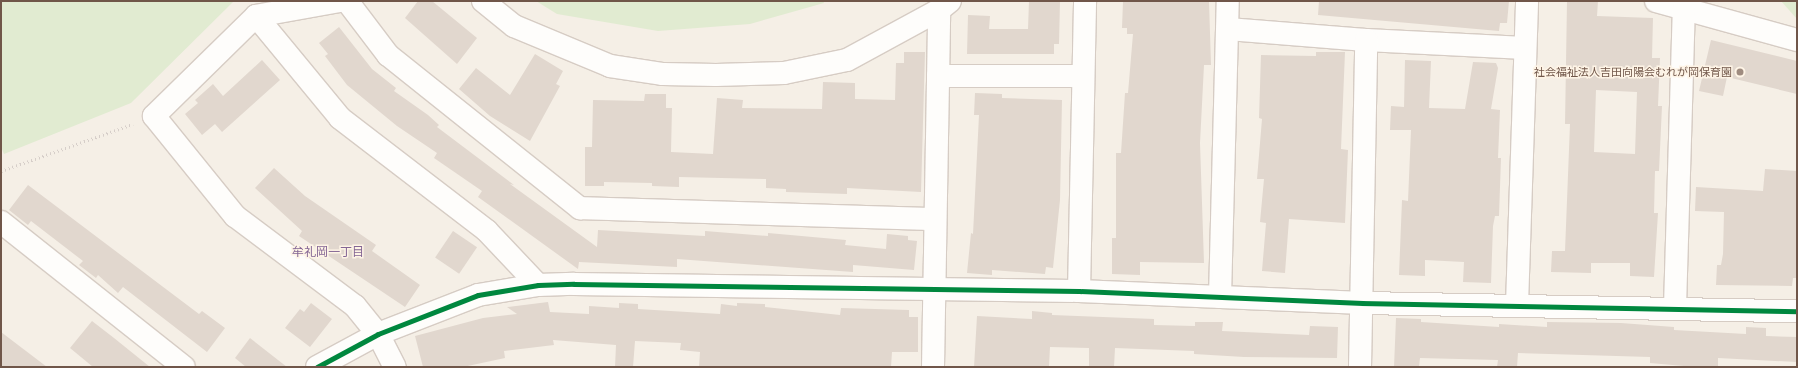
<!DOCTYPE html>
<html>
<head>
<meta charset="utf-8">
<style>
  body { margin:0 }
  #map { position:relative; width:1798px; height:368px; overflow:hidden; background:#f5efe6; font-family:"Asap Condensed","Noto Sans JP",sans-serif }
  div>[style] { position:absolute }
  [style*='--x'] { left:calc(var(--x)*1px); top:calc(var(--y)*1px); width:calc(var(--w)*1px); rotate:calc(var(--a)*1deg) }
  .green>* { inset:0; background:#e1ebd1 }
  .building>* { inset:0; background:#e1d7ce; transform-origin:0 0 }
  .path>* { height:2.5px; margin-top:-1.25px; transform-origin:0; background:repeating-linear-gradient(90deg,#d6cec9 0 1px,transparent 0 4px) }
  .roads { filter:drop-shadow(1px 0 #d6ccc4) drop-shadow(-1px 0 #d6ccc4) drop-shadow(0 1px #d6ccc4) drop-shadow(0 -1px #d6ccc4) }
  .minor>* { height:22px; margin:-11px; padding:0 11px; transform-origin:11px; border-radius:11px; background:#fefdfb }
  .cycleway>* { height:5px; margin:-2.5px; padding:0 2.5px; transform-origin:2.5px; border-radius:2.5px; background:#00873e }
  .dots>* { width:11px; height:11px; translate:-50% -50%; box-sizing:border-box; border:2px solid #fef4e6; border-radius:50% }
  span { translate:-50% -50%; white-space:nowrap; text-align:center; line-height:1.15; -webkit-text-stroke:3px #fef4e6; paint-order:stroke }
  .poi-label { font-size:11px; color:#705649 }
  .right { translate:-100% -50%; text-align:right }
  .neighbourhood-label { font-size:12px; color:#836594 }
  .frame { position:absolute; inset:0; border:2px solid #705649; pointer-events:none }
</style>
</head>
<body>
<div id="map">
  <div class="green">
    <i style="clip-path:polygon(1px 1px,234px 1px,131px 103px,4px 154px,1px 147px)"></i>
    <i style="clip-path:polygon(536px 1px,823px 1px,824px 3px,750px 24px,658px 31px,557px 14px)"></i>
    <i style="clip-path:polygon(1781px 1px,1797px 1px,1797px 19px)"></i>
  </div>
  <div class="building">
    <i style="clip-path:polygon(418px 1px,432px 1px,477px 38px,457px 64px,405px 18px)"></i>
    <i style="clip-path:polygon(1029px 1px,1060px 1px,1059px 44px,1054px 44px,1054px 54px,967px 54px,968px 15px,990px 16px,989px 29px,1028px 29px)"></i>
    <i style="clip-path:polygon(1123px 1px,1209px 1px,1211px 65px,1204px 65px,1200px 143px,1204px 263px,1140px 262px,1140px 275px,1112px 274px,1112px 238px,1116px 238px,1116px 153px,1121px 153px,1125px 93px,1128px 93px,1133px 34px,1127px 34px,1127px 28px,1122px 28px)"></i>
    <i style="clip-path:polygon(1319px 1px,1509px 1px,1507px 23px,1500px 23px,1499px 31px,1318px 15px)"></i>
    <i style="clip-path:polygon(evenodd,1567px 1px,1598px 1px,1597px 16px,1653px 18px,1652px 58px,1660px 58px,1658px 106px,1662px 106px,1659px 171px,1655px 171px,1654px 213px,1658px 213px,1654px 277px,1630px 276px,1630px 263px,1591px 263px,1591px 273px,1551px 272px,1552px 251px,1565px 251px,1570px 124px,1565px 124px,1567px 1px,1596px 90px,1637px 92px,1635px 154px,1594px 152px,1596px 90px)"></i>
    <i style="clip-path:polygon(339px 27px,372px 69px,396px 88px,394px 91px,428px 115px,439px 125px,437px 127px,514px 185px,510px 184px,597px 247px,598px 230px,705px 236px,705px 231px,768px 236px,768px 233px,846px 240px,845px 245px,886px 249px,887px 234px,908px 236px,908px 240px,917px 241px,914px 270px,853px 265px,853px 272px,677px 259px,677px 267px,579px 262px,578px 269px,478px 197px,482px 191px,434px 158px,437px 153px,397px 126px,347px 85px,325px 56px,328px 54px,319px 43px)"></i>
    <i style="clip-path:polygon(1711px 40px,1797px 61px,1797px 94px,1727px 77px,1723px 96px,1699px 91px)"></i>
    <i style="clip-path:polygon(904px 52px,925px 52px,921px 192px,847px 188px,847px 194px,786px 192px,786px 189px,766px 188px,766px 179px,679px 177px,679px 187px,652px 186px,652px 183px,604px 182px,604px 186px,585px 186px,585px 147px,592px 147px,593px 100px,644px 101px,645px 94px,666px 94px,666px 108px,672px 108px,671px 152px,713px 154px,717px 98px,743px 100px,742px 108px,822px 109px,823px 82px,855px 83px,855px 99px,895px 100px,896px 63px,904px 63px)"></i>
    <i style="clip-path:polygon(1316px 52px,1345px 52px,1341px 149px,1348px 150px,1345px 223px,1289px 219px,1285px 273px,1262px 271px,1266px 223px,1260px 222px,1264px 179px,1257px 179px,1262px 119px,1259px 118px,1261px 55px,1316px 56px)"></i>
    <i style="clip-path:polygon(535px 54px,563px 71px,556px 84px,560px 86px,530px 141px,490px 116px,459px 89px,476px 68px,510px 95px)"></i>
    <i style="clip-path:polygon(262px 60px,280px 80px,222px 132px,215px 124px,202px 135px,185px 114px,198px 103px,195px 100px,213px 84px,223px 96px)"></i>
    <i style="clip-path:polygon(1405px 60px,1431px 61px,1429px 108px,1465px 109px,1473px 62px,1496px 63px,1498px 68px,1491px 109px,1500px 110px,1498px 158px,1501px 158px,1499px 216px,1495px 216px,1493px 226px,1491px 283px,1463px 282px,1464px 262px,1425px 260px,1425px 276px,1399px 275px,1402px 200px,1408px 201px,1411px 130px,1390px 130px,1391px 106px,1404px 107px)"></i>
    <i style="clip-path:polygon(975px 93px,1002px 94px,1002px 98px,1062px 100px,1060px 200px,1053px 268px,1046px 267px,1045px 274px,992px 270px,992px 275px,967px 273px,971px 233px,973px 234px,979px 115px,974px 115px)"></i>
    <i style="clip-path:polygon(274px 168px,305px 196px,376px 245px,372px 251px,420px 285px,405px 307px,299px 236px,302px 231px,255px 188px)"></i>
    <i style="clip-path:polygon(1765px 169px,1797px 171px,1797px 278px,1793px 278px,1792px 286px,1716px 285px,1717px 265px,1721px 265px,1723px 254px,1724px 212px,1695px 211px,1696px 187px,1763px 191px)"></i>
    <i style="clip-path:polygon(28px 185px,199px 314px,202px 311px,225px 328px,207px 352px,123px 287px,118px 293px,98px 275px,96px 278px,79px 265px,83px 261px,31px 221px,28px 225px,9px 210px)"></i>
    <i style="left:453px;top:231px;width:29px;height:32px;rotate:34deg"></i>
    <i style="clip-path:polygon(548px 302px,550px 312px,589px 314px,589px 306px,619px 308px,619px 303px,638px 304px,638px 309px,720px 314px,721px 304px,737px 306px,737px 303px,765px 304px,765px 307px,840px 315px,841px 308px,909px 310px,909px 317px,918px 317px,918px 352px,892px 352px,891px 367px,699px 367px,700px 352px,680px 350px,681px 343px,635px 341px,633px 367px,615px 367px,616px 345px,553px 340px,554px 345px,504px 351px,505px 358px,463px 367px,423px 367px,415px 336px,483px 318px,517px 314px,507px 307px)"></i>
    <i style="clip-path:polygon(311px 303px,332px 319px,310px 347px,285px 328px,300px 309px,304px 312px)"></i>
    <i style="clip-path:polygon(1032px 311px,1052px 313px,1052px 315px,1154px 319px,1154px 325px,1195px 326px,1195px 322px,1223px 322px,1222px 331px,1309px 335px,1310px 326px,1338px 327px,1337px 358px,1244px 357px,1194px 354px,1194px 351px,1115px 348px,1114px 367px,1089px 367px,1089px 348px,1050px 347px,1049px 367px,974px 367px,977px 316px,1032px 319px)"></i>
    <i style="clip-path:polygon(1396px 318px,1421px 319px,1421px 322px,1499px 327px,1499px 324px,1547px 327px,1547px 322px,1621px 323px,1674px 327px,1674px 330px,1746px 334px,1746px 327px,1766px 328px,1766px 336px,1797px 337px,1797px 362px,1718px 358px,1718px 367px,1695px 367px,1650px 363px,1650px 357px,1518px 353px,1517px 367px,1497px 367px,1498px 360px,1420px 358px,1419px 367px,1394px 367px)"></i>
    <i style="clip-path:polygon(92px 321px,114px 338px,150px 367px,93px 367px,70px 348px)"></i>
    <i style="clip-path:polygon(1px 332px,47px 367px,1px 367px)"></i>
    <i style="clip-path:polygon(250px 338px,287px 367px,246px 367px,235px 358px)"></i>
  </div>
  <div class="path">
    <i style="--x:1;--y:171;--w:140;--a:-19.6"></i>
  </div>
  <div class="roads">
    <div class="minor">
      <i style="--x:340;--y:1;--w:85;--a:169.9"></i>
      <i style="--x:256;--y:16;--w:143;--a:135.6"></i>
      <i style="--x:154;--y:116;--w:129;--a:51"></i>
      <i style="--x:235;--y:216;--w:150;--a:36.9"></i>
      <i style="--x:355;--y:306;--w:36;--a:51"></i>
      <i style="--x:378;--y:334;--w:37;--a:63"></i>
      <i style="--x:347;--y:1;--w:68;--a:52.8"></i>
      <i style="--x:388;--y:55;--w:246;--a:38.6"></i>
      <i style="--x:580;--y:208;--w:355;--a:1.8"></i>
      <i style="--x:483;--y:1;--w:40;--a:39"></i>
      <i style="--x:514;--y:26;--w:104;--a:22.6"></i>
      <i style="--x:610;--y:66;--w:54;--a:8.6"></i>
      <i style="--x:663;--y:74;--w:53;--a:1.1"></i>
      <i style="--x:716;--y:75;--w:68;--a:-1.7"></i>
      <i style="--x:784;--y:73;--w:64;--a:-11.7"></i>
      <i style="--x:847;--y:60;--w:105;--a:-28.5"></i>
      <i style="--x:939;--y:10;--w:14;--a:-39"></i>
      <i style="--x:1656;--y:1;--w:146;--a:15.5"></i>
      <i style="--x:256;--y:16;--w:132;--a:50.5"></i>
      <i style="--x:340;--y:118;--w:185;--a:37.5"></i>
      <i style="--x:487;--y:231;--w:74;--a:46.6"></i>
      <i style="--x:1228;--y:29;--w:138;--a:4.6"></i>
      <i style="--x:1366;--y:40;--w:159;--a:2.9"></i>
      <i style="--x:938;--y:76;--w:145;--a:0"></i>
      <i style="--x:1;--y:222;--w:233;--a:38.4"></i>
      <i style="--x:1079;--y:291;--w:290;--a:-88.8"></i>
      <i style="--x:1220;--y:297;--w:296;--a:-88.5"></i>
      <i style="--x:1517;--y:305;--w:304;--a:-88.1"></i>
      <i style="--x:1675;--y:307;--w:297;--a:-88.3"></i>
      <i style="--x:317;--y:367;--w:69;--a:-28.4"></i>
      <i style="--x:378;--y:334;--w:107;--a:-21.3"></i>
      <i style="--x:478;--y:295;--w:61;--a:-9.5"></i>
      <i style="--x:538;--y:285;--w:36;--a:-2"></i>
      <i style="--x:574;--y:284;--w:505;--a:0.79"></i>
      <i style="--x:1079;--y:291;--w:284;--a:2.4"></i>
      <i style="--x:1363;--y:303;--w:434;--a:1.1"></i>
      <i style="--x:933;--y:367;--w:357;--a:-89"></i>
      <i style="--x:1360;--y:367;--w:327;--a:-88.9"></i>
    </div>
  </div>
  <div class="cycleway">
    <i style="--x:317;--y:367;--w:69;--a:-28.4"></i>
    <i style="--x:378;--y:334;--w:107;--a:-21.3"></i>
    <i style="--x:478;--y:295;--w:61;--a:-9.5"></i>
    <i style="--x:538;--y:285;--w:36;--a:-2"></i>
    <i style="--x:574;--y:284;--w:505;--a:0.79"></i>
    <i style="--x:1079;--y:291;--w:284;--a:2.4"></i>
    <i style="--x:1363;--y:303;--w:434;--a:1.1"></i>
  </div>
  <div class="dots">
    <i style="left:1740px;top:72px;background:#9f8c80"></i>
  </div>
  <div class="poi-label">
    <span class="right" style="left:1732px;top:72px">社会福祉法人吉田向陽会むれが岡保育園</span>
  </div>
  <div class="neighbourhood-label">
    <span style="left:328px;top:253px">牟礼岡一丁目</span>
  </div>
  <div class="frame"></div>
</div>
</body>
</html>
